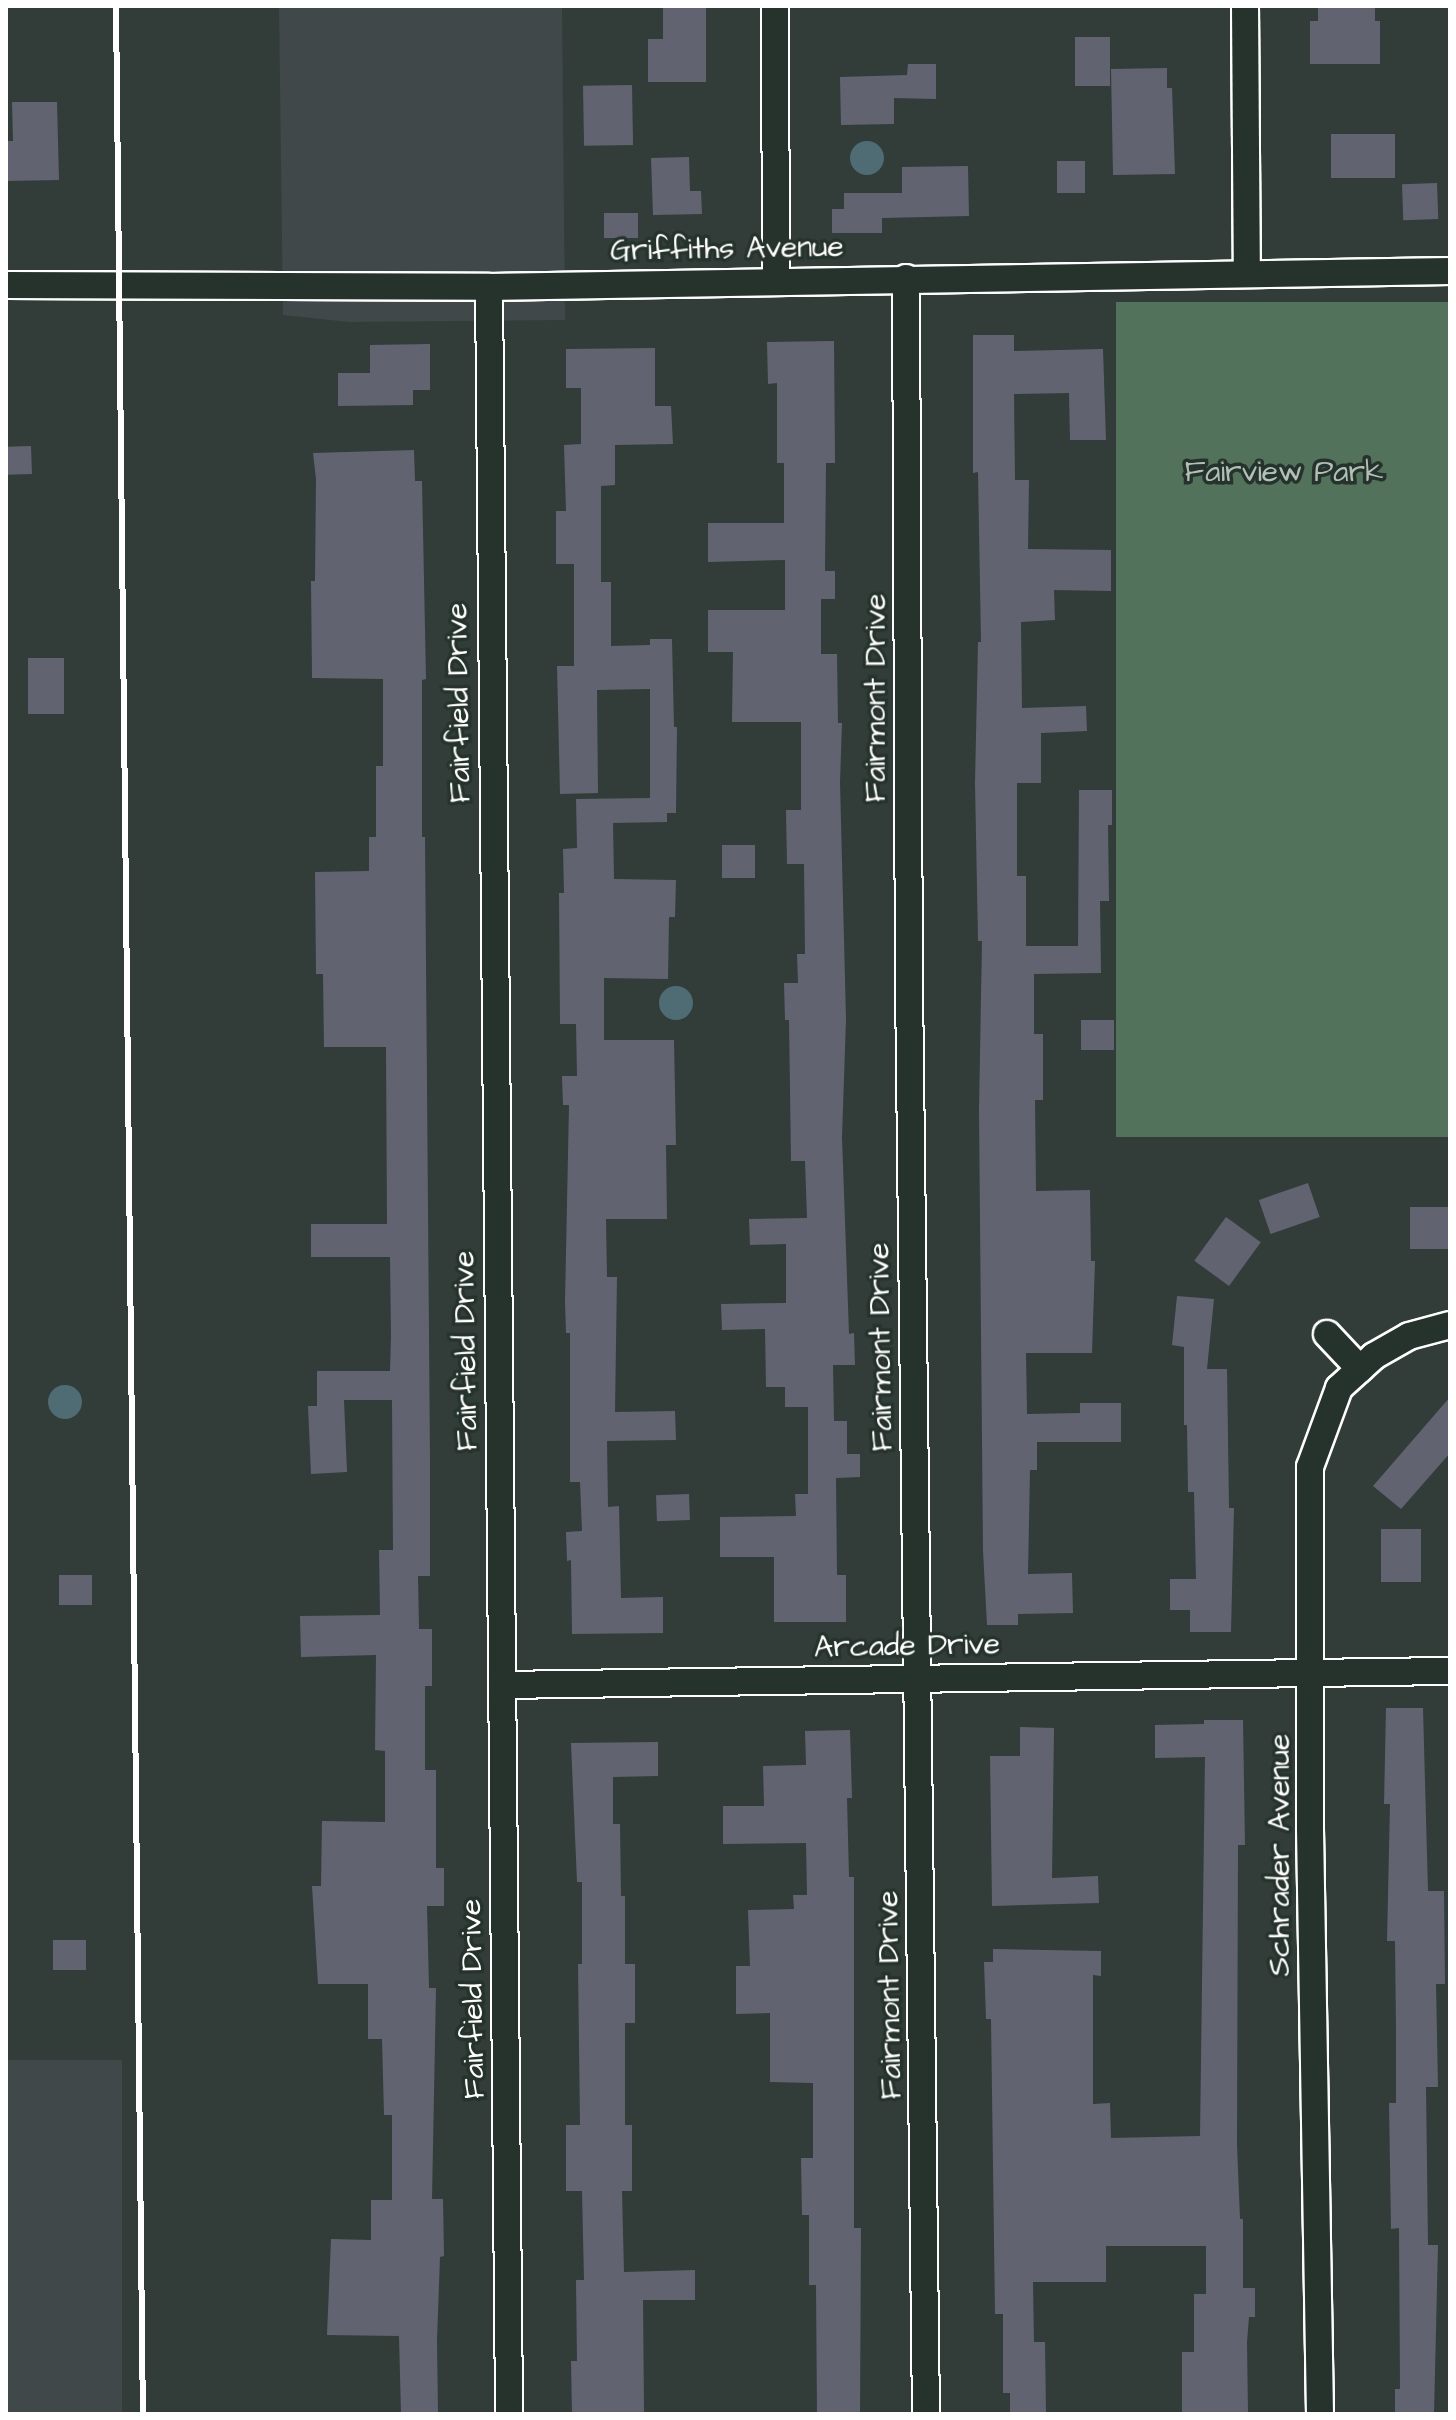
<!DOCTYPE html>
<html>
<head>
<meta charset="utf-8">
<style>
  body { margin:0 }
  #map { position:relative; width:1456px; height:2420px; overflow:hidden; background:#323d3a; font-family:"Architects Daughter",sans-serif }
  div>[style] { position:absolute }
  [style*='--x'] { left:calc(var(--x)*1px); top:calc(var(--y)*1px); width:calc(var(--w)*1px); rotate:calc(var(--a)*1deg) }
  .built>* { inset:0; background:#40484a; transform-origin:0 0 }
  .green>* { inset:0; background:#52725c; transform-origin:0 0 }
  .water>* { inset:0; background:#4f6c75 }
  .round { border-radius:50% }
  .building>* { inset:0; background:#626370; transform-origin:0 0 }
  .roads { filter:drop-shadow(2px 0 #fff) drop-shadow(-2px 0 #fff) drop-shadow(0 2px #fff) drop-shadow(0 -2px #fff) }
  .minor>* { height:26px; margin:-13px; padding:0 13px; transform-origin:13px; border-radius:13px; background:#26332d }
  .rail>* { height:6px; margin:-3px; padding:0 3px; transform-origin:3px; border-radius:3px; background:#fff }
  span { translate:-50% -50%; white-space:nowrap; text-align:center; line-height:1.15; -webkit-text-stroke:7px #26332d; paint-order:stroke }
  .street-label { font-size:30px; color:#fff }
  .park-label { font-size:30px; color:#b1c0b6 }
  .frame { position:absolute; inset:0; border:8px solid #fff; pointer-events:none }
</style>
</head>
<body>
<div id="map">
  <div class="built">
    <i style="clip-path:polygon(279px 6px,562px 6px,565px 320px,349px 322px,283px 315px)"></i>
    <i style="left:122px;top:2060px;width:354px;height:116px;rotate:90deg"></i>
  </div>
  <div class="green">
    <i style="left:1450px;top:302px;width:835px;height:334px;rotate:90deg"></i>
  </div>
  <div class="water">
    <i class="round" style="left:850px;top:141px;width:34px;height:34px"></i>
    <i class="round" style="left:659px;top:986px;width:34px;height:34px"></i>
    <i class="round" style="left:48px;top:1385px;width:34px;height:34px"></i>
  </div>
  <div class="building">
    <i style="clip-path:polygon(663px 6px,706px 6px,706px 82px,648px 82px,648px 39px,663px 39px)"></i>
    <i style="clip-path:polygon(1318px 6px,1375px 6px,1375px 21px,1380px 21px,1380px 64px,1310px 64px,1310px 21px,1318px 21px)"></i>
    <i style="left:1075px;top:37px;width:35px;height:49px"></i>
    <i style="clip-path:polygon(908px 64px,936px 64px,936px 99px,894px 98px,894px 124px,841px 125px,840px 77px,907px 75px)"></i>
    <i style="clip-path:polygon(1167px 68px,1167px 88px,1172px 88px,1175px 174px,1113px 175px,1111px 69px)"></i>
    <i style="left:632px;top:85px;width:60px;height:49px;rotate:89deg"></i>
    <i style="clip-path:polygon(12px 102px,57px 102px,59px 180px,6px 181px,6px 141px,13px 141px)"></i>
    <i style="left:1395px;top:134px;width:44px;height:64px;rotate:90deg"></i>
    <i style="clip-path:polygon(689px 157px,690px 191px,701px 191px,702px 214px,653px 215px,651px 158px)"></i>
    <i style="left:1085px;top:161px;width:32px;height:28px;rotate:90deg"></i>
    <i style="clip-path:polygon(968px 166px,969px 216px,882px 218px,882px 233px,832px 233px,832px 209px,844px 209px,844px 193px,902px 193px,902px 167px)"></i>
    <i style="left:1437px;top:183px;width:36px;height:35px;rotate:88deg"></i>
    <i style="left:604px;top:213px;width:34px;height:25px"></i>
    <i style="clip-path:polygon(973px 335px,1014px 335px,1014px 351px,1103px 349px,1106px 440px,1070px 440px,1069px 393px,1014px 394px,1015px 480px,1029px 480px,1028px 549px,1111px 550px,1111px 591px,1054px 590px,1055px 620px,1021px 622px,1022px 708px,1086px 706px,1087px 731px,1041px 733px,1041px 783px,1017px 783px,1017px 876px,1026px 876px,1026px 946px,1078px 946px,1079px 790px,1112px 790px,1112px 825px,1108px 825px,1109px 901px,1100px 901px,1101px 973px,1034px 974px,1034px 1034px,1043px 1034px,1043px 1100px,1035px 1100px,1036px 1191px,1090px 1190px,1091px 1261px,1095px 1261px,1092px 1353px,1026px 1353px,1027px 1414px,1080px 1413px,1080px 1403px,1121px 1403px,1121px 1442px,1037px 1442px,1037px 1470px,1030px 1470px,1028px 1574px,1072px 1573px,1073px 1613px,1018px 1614px,1018px 1625px,987px 1625px,983px 1551px,979px 1110px,982px 941px,978px 941px,975px 783px,978px 642px,981px 642px,978px 472px,973px 473px)"></i>
    <i style="clip-path:polygon(834px 341px,835px 463px,826px 463px,825px 571px,835px 571px,835px 599px,821px 599px,821px 654px,837px 654px,838px 723px,842px 723px,840px 782px,846px 1019px,842px 1137px,849px 1334px,854px 1333px,855px 1365px,833px 1365px,834px 1421px,847px 1421px,847px 1454px,860px 1454px,860px 1477px,836px 1478px,837px 1575px,846px 1575px,846px 1622px,774px 1622px,774px 1557px,720px 1557px,720px 1517px,796px 1516px,795px 1494px,808px 1494px,808px 1407px,785px 1407px,785px 1387px,766px 1387px,765px 1329px,722px 1330px,721px 1304px,786px 1303px,786px 1244px,750px 1245px,749px 1219px,807px 1218px,805px 1161px,791px 1161px,789px 1020px,785px 1020px,784px 983px,798px 983px,797px 954px,805px 954px,804px 864px,787px 864px,786px 810px,801px 810px,801px 722px,732px 722px,733px 652px,708px 652px,708px 610px,785px 610px,785px 560px,708px 562px,708px 523px,784px 523px,784px 463px,777px 463px,777px 383px,768px 384px,767px 342px)"></i>
    <i style="clip-path:polygon(430px 344px,430px 390px,413px 390px,413px 405px,338px 406px,338px 373px,370px 373px,370px 345px)"></i>
    <i style="clip-path:polygon(655px 348px,655px 406px,671px 406px,673px 444px,615px 445px,615px 485px,601px 486px,601px 582px,611px 582px,611px 646px,650px 645px,650px 639px,672px 639px,674px 727px,677px 727px,676px 813px,667px 813px,667px 822px,613px 823px,614px 879px,676px 880px,675px 917px,669px 917px,668px 979px,604px 978px,604px 1040px,674px 1040px,676px 1145px,666px 1145px,667px 1219px,606px 1219px,607px 1277px,617px 1277px,615px 1412px,675px 1411px,676px 1440px,607px 1441px,608px 1507px,619px 1506px,621px 1598px,663px 1597px,663px 1633px,572px 1634px,571px 1560px,567px 1561px,566px 1532px,582px 1531px,580px 1482px,570px 1482px,570px 1333px,566px 1333px,565px 1302px,569px 1105px,563px 1105px,562px 1076px,577px 1076px,576px 1024px,560px 1024px,559px 893px,564px 893px,563px 849px,577px 848px,576px 799px,650px 798px,650px 689px,597px 690px,598px 793px,560px 794px,557px 666px,574px 666px,574px 564px,556px 564px,556px 511px,566px 511px,564px 445px,581px 444px,581px 388px,566px 388px,566px 349px)"></i>
    <i style="left:31px;top:446px;width:28px;height:25px;rotate:88deg"></i>
    <i style="clip-path:polygon(414px 450px,415px 481px,422px 481px,426px 679px,422px 680px,422px 837px,425px 837px,430px 1460px,430px 1576px,418px 1576px,419px 1629px,432px 1629px,432px 1686px,425px 1686px,425px 1770px,436px 1770px,436px 1868px,444px 1868px,444px 1906px,427px 1906px,429px 1988px,436px 1988px,432px 2199px,443px 2199px,444px 2256px,440px 2257px,437px 2341px,438px 2414px,401px 2414px,399px 2336px,327px 2335px,331px 2239px,371px 2240px,371px 2200px,392px 2200px,392px 2115px,384px 2115px,382px 2039px,368px 2039px,368px 1984px,318px 1984px,312px 1886px,321px 1886px,322px 1821px,385px 1822px,385px 1751px,375px 1750px,376px 1655px,301px 1657px,300px 1616px,380px 1615px,379px 1550px,393px 1550px,392px 1400px,344px 1400px,347px 1472px,311px 1474px,308px 1406px,317px 1406px,317px 1371px,390px 1371px,391px 1336px,390px 1257px,311px 1257px,311px 1224px,387px 1224px,386px 1047px,324px 1047px,323px 974px,316px 974px,315px 872px,369px 871px,369px 837px,376px 837px,376px 766px,383px 766px,383px 679px,312px 678px,311px 581px,315px 581px,316px 479px,313px 453px)"></i>
    <i style="left:28px;top:658px;width:36px;height:56px"></i>
    <i style="left:722px;top:845px;width:33px;height:33px"></i>
    <i style="left:1114px;top:1020px;width:30px;height:33px;rotate:90deg"></i>
    <i style="left:1308px;top:1183px;width:36px;height:52px;rotate:71deg"></i>
    <i style="left:1450px;top:1207px;width:42px;height:40px;rotate:90deg"></i>
    <i style="left:1226px;top:1217px;width:43px;height:54px;rotate:36deg"></i>
    <i style="clip-path:polygon(1177px 1296px,1214px 1299px,1207px 1369px,1227px 1369px,1229px 1508px,1234px 1508px,1231px 1632px,1190px 1632px,1190px 1610px,1170px 1610px,1170px 1579px,1196px 1579px,1194px 1492px,1188px 1492px,1187px 1425px,1184px 1425px,1184px 1347px,1172px 1345px)"></i>
    <i style="clip-path:polygon(1450px 1397px,1450px 1453px,1401px 1509px,1373px 1486px)"></i>
    <i style="left:689px;top:1494px;width:26px;height:33px;rotate:88deg"></i>
    <i style="left:1381px;top:1529px;width:40px;height:53px"></i>
    <i style="left:92px;top:1575px;width:30px;height:33px;rotate:90deg"></i>
    <i style="clip-path:polygon(1386px 1708px,1423px 1708px,1428px 1891px,1444px 1891px,1445px 1984px,1436px 1984px,1438px 2087px,1426px 2087px,1428px 2245px,1438px 2245px,1434px 2414px,1395px 2414px,1395px 2389px,1400px 2389px,1399px 2228px,1391px 2229px,1389px 2103px,1396px 2103px,1396px 2029px,1395px 1941px,1387px 1941px,1390px 1804px,1384px 1804px)"></i>
    <i style="clip-path:polygon(1204px 1720px,1243px 1720px,1245px 1845px,1238px 1845px,1237px 2145px,1240px 2219px,1243px 2219px,1243px 2288px,1255px 2288px,1255px 2317px,1249px 2317px,1247px 2342px,1248px 2414px,1182px 2414px,1182px 2352px,1194px 2352px,1194px 2294px,1206px 2294px,1206px 2246px,1106px 2246px,1106px 2282px,1033px 2282px,1034px 2342px,1045px 2342px,1046px 2414px,1010px 2414px,1010px 2393px,1003px 2393px,1003px 2314px,995px 2314px,991px 2019px,986px 2019px,984px 1962px,993px 1962px,993px 1949px,1101px 1951px,1101px 1976px,1093px 1975px,1093px 2104px,1110px 2103px,1111px 2138px,1200px 2136px,1205px 1757px,1155px 1758px,1155px 1725px,1204px 1724px)"></i>
    <i style="clip-path:polygon(1020px 1727px,1054px 1728px,1052px 1878px,1098px 1876px,1099px 1903px,992px 1906px,990px 1756px,1020px 1756px)"></i>
    <i style="clip-path:polygon(850px 1730px,852px 1798px,847px 1798px,849px 1877px,854px 1877px,854px 2228px,861px 2228px,860px 2414px,817px 2414px,816px 2285px,809px 2285px,809px 2215px,802px 2215px,801px 2158px,813px 2158px,813px 2083px,770px 2082px,770px 2013px,736px 2014px,736px 1966px,750px 1966px,748px 1910px,794px 1909px,793px 1895px,807px 1895px,806px 1843px,723px 1844px,723px 1806px,764px 1806px,763px 1766px,806px 1765px,805px 1731px)"></i>
    <i style="clip-path:polygon(658px 1742px,658px 1776px,613px 1777px,613px 1824px,620px 1824px,621px 1896px,625px 1896px,625px 1964px,635px 1964px,635px 2023px,625px 2023px,625px 2125px,632px 2125px,632px 2191px,622px 2191px,624px 2272px,695px 2270px,695px 2300px,643px 2300px,644px 2414px,572px 2414px,571px 2361px,577px 2361px,576px 2280px,584px 2280px,582px 2191px,566px 2191px,566px 2125px,580px 2125px,578px 1964px,582px 1964px,582px 1882px,577px 1882px,571px 1743px)"></i>
    <i style="left:53px;top:1940px;width:33px;height:30px"></i>
  </div>
  <div class="roads">
    <div class="minor">
      <i style="--x:775;--y:6;--w:274;--a:89.8"></i>
      <i style="--x:1245;--y:6;--w:268;--a:89.6"></i>
      <i style="--x:906;--y:278;--w:706;--a:89.76"></i>
      <i style="--x:909;--y:984;--w:1430;--a:89.32"></i>
      <i style="--x:6;--y:285;--w:483;--a:0.2"></i>
      <i style="--x:489;--y:287;--w:961;--a:-0.95"></i>
      <i style="--x:489;--y:287;--w:2127;--a:89.46"></i>
      <i style="--x:1327;--y:1334;--w:48;--a:46.7"></i>
      <i style="--x:502;--y:1685;--w:948;--a:-0.85"></i>
      <i style="--x:1320;--y:2414;--w:587;--a:-90.98"></i>
      <i style="--x:1310;--y:1827;--w:360;--a:-90"></i>
      <i style="--x:1310;--y:1467;--w:84;--a:-69.8"></i>
      <i style="--x:1339;--y:1388;--w:47;--a:-42.4"></i>
      <i style="--x:1374;--y:1356;--w:40;--a:-29.7"></i>
      <i style="--x:1409;--y:1336;--w:42;--a:-15"></i>
    </div>
  </div>
  <div class="rail">
    <i style="--x:116;--y:6;--w:2408;--a:89.36"></i>
  </div>
  <div class="street-label">
    <span style="left:727px;top:249px;rotate:-1deg">Griffiths Avenue</span>
    <span style="left:876px;top:698px;rotate:-90deg">Fairmont Drive</span>
    <span style="left:459px;top:703px;rotate:-91deg">Fairfield Drive</span>
    <span style="left:881px;top:1347px;rotate:-91deg">Fairmont Drive</span>
    <span style="left:466px;top:1351px;rotate:-91deg">Fairfield Drive</span>
    <span style="left:907px;top:1646px;rotate:-1deg">Arcade Drive</span>
    <span style="left:1280px;top:1855px;rotate:-90deg">Schrader Avenue</span>
    <span style="left:890px;top:1995px;rotate:-91deg">Fairmont Drive</span>
    <span style="left:473px;top:1999px;rotate:-91deg">Fairfield Drive</span>
  </div>
  <div class="park-label">
    <span style="left:1284px;top:472px">Fairview Park</span>
  </div>
  <div class="frame"></div>
</div>
</body>
</html>
